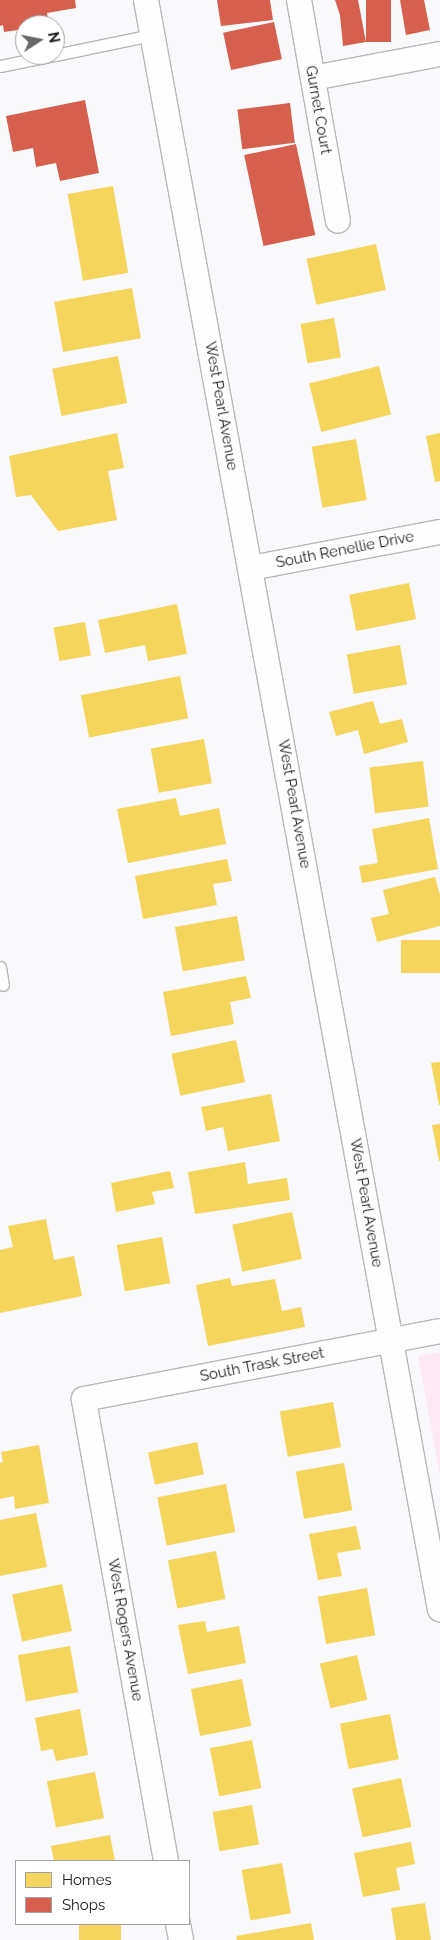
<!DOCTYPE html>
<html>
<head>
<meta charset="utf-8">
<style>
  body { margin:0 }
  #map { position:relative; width:440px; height:1940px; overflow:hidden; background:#f9f8fb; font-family:Raleway,sans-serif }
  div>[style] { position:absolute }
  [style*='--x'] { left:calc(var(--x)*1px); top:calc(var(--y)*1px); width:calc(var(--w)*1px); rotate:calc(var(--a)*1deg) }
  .green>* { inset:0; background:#fce9f3 }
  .homes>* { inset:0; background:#f6d55c; transform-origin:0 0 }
  .shops>* { inset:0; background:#d6604d; transform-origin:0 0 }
  .roads { filter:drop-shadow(1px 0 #b8b7b9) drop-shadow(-1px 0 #b8b7b9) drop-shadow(0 1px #b8b7b9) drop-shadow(0 -1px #b8b7b9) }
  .lane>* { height:11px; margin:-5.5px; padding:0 5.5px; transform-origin:5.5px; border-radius:5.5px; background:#fefefe }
  .street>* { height:24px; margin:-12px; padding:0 12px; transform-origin:12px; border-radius:12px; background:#fefefe }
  span { translate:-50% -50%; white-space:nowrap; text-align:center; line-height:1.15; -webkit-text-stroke:5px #fff; paint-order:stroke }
  .street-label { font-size:15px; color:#1a191b }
  .legend { position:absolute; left:15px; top:1860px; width:175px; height:65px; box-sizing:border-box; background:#fff; border:1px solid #a3a3a4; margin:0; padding:6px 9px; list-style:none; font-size:15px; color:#1a191b }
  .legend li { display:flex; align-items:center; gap:10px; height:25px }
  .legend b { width:25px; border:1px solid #a3a3a4 }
  .north { position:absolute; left:15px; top:15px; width:50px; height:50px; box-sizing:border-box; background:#fff; border:1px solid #a3a3a4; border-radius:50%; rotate:79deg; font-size:14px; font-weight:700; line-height:20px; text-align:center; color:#1a191b }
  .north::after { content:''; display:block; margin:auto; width:18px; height:22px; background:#686769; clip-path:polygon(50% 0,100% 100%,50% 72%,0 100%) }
</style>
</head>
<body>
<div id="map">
  <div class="green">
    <i style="clip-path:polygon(440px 1352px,440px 1476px,418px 1356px)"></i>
  </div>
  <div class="homes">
    <i style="left:113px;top:186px;width:88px;height:46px;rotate:80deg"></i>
    <i style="left:376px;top:244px;width:47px;height:71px;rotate:78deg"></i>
    <i style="left:132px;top:288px;width:51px;height:79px;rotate:80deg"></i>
    <i style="left:334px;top:318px;width:40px;height:34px;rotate:80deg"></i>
    <i style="left:118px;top:356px;width:48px;height:67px;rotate:79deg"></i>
    <i style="left:379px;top:366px;width:50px;height:72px;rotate:76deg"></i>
    <i style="clip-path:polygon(117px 433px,124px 468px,108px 471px,117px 520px,58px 531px,31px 495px,16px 497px,9px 456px)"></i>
    <i style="clip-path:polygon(440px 433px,440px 481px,435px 482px,426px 436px)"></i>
    <i style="left:356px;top:439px;width:62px;height:45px;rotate:80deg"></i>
    <i style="left:409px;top:583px;width:37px;height:61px;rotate:79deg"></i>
    <i style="clip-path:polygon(177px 604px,187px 654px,148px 661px,145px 645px,105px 653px,98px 620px)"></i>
    <i style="left:85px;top:622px;width:34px;height:32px;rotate:80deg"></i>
    <i style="left:400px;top:645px;width:40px;height:54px;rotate:80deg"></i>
    <i style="left:180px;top:676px;width:43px;height:101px;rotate:79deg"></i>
    <i style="clip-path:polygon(373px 701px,380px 724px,402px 719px,408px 742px,364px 754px,358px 730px,336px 736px,329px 712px)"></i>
    <i style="left:204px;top:739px;width:45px;height:54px;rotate:80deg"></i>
    <i style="left:423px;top:761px;width:46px;height:54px;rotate:83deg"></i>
    <i style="clip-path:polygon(176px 798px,180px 816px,219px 808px,226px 844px,128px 863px,117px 809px)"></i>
    <i style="clip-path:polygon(429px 818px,438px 869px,362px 883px,359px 866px,378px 863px,372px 829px)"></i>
    <i style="clip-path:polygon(227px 859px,232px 881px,213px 884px,217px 905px,143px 919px,135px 876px)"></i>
    <i style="clip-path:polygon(435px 877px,440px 895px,440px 926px,377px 942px,371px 918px,389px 914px,383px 890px)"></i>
    <i style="left:237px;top:916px;width:45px;height:63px;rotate:80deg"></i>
    <i style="left:440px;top:940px;width:33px;height:39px;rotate:90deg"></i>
    <i style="clip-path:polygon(246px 976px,251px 998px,230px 1002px,234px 1024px,171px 1036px,163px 992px)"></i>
    <i style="left:236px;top:1040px;width:43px;height:66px;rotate:78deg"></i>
    <i style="clip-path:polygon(440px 1062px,440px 1105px,439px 1105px,431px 1063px)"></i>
    <i style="clip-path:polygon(271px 1094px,280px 1141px,228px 1151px,223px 1127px,206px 1131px,201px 1107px)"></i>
    <i style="clip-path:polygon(440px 1124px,440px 1161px,439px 1161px,432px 1125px)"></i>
    <i style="clip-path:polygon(245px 1162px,248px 1184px,287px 1178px,290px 1200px,195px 1214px,188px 1172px)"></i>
    <i style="clip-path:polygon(170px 1171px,174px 1188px,152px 1192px,155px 1204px,116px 1212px,111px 1183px)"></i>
    <i style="left:292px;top:1212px;width:48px;height:61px;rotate:78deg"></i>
    <i style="clip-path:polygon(46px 1219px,54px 1260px,74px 1256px,82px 1296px,0 1313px,0 1250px,13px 1247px,8px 1226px)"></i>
    <i style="left:162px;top:1237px;width:47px;height:46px;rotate:80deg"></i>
    <i style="clip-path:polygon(230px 1278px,232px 1286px,275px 1279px,282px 1311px,301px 1307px,305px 1327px,208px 1346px,196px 1285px)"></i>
    <i style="left:333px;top:1402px;width:46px;height:54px;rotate:80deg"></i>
    <i style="left:197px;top:1442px;width:33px;height:50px;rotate:78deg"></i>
    <i style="clip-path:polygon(39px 1445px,49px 1503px,15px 1509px,14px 1496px,0 1499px,0 1463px,3px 1462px,1px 1452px)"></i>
    <i style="left:344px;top:1463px;width:48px;height:49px;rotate:80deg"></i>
    <i style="left:226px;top:1484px;width:49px;height:70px;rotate:79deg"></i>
    <i style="clip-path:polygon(36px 1513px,47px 1567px,0 1576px,0 1520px)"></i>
    <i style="clip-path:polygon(356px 1526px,361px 1549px,337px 1553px,342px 1576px,318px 1580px,309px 1534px)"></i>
    <i style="left:216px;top:1551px;width:49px;height:49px;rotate:79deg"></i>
    <i style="left:62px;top:1584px;width:48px;height:51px;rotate:78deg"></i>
    <i style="left:367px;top:1588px;width:48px;height:50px;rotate:80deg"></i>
    <i style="clip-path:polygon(205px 1621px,207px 1632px,239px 1626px,246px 1663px,188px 1674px,178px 1625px)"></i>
    <i style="left:70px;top:1646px;width:47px;height:53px;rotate:80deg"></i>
    <i style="left:357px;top:1655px;width:46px;height:38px;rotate:77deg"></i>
    <i style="left:242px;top:1679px;width:48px;height:52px;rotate:79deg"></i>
    <i style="clip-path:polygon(80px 1709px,88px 1755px,56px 1761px,53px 1749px,41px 1751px,35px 1718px)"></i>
    <i style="left:390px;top:1714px;width:46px;height:51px;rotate:79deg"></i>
    <i style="left:252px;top:1740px;width:49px;height:43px;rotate:79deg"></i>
    <i style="left:95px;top:1772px;width:47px;height:49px;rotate:79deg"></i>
    <i style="left:401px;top:1778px;width:50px;height:50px;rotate:78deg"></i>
    <i style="left:252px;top:1805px;width:40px;height:40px;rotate:80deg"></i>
    <i style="clip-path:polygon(110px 1835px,115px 1861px,54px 1861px,51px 1846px)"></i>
    <i style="clip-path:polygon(411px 1842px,415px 1864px,396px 1868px,400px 1890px,363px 1897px,354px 1853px)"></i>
    <i style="left:282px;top:1863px;width:51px;height:41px;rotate:80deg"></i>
    <i style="clip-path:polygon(425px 1903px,431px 1940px,396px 1940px,391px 1908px)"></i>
    <i style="clip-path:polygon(311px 1923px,314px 1940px,237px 1940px,236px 1936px)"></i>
    <i style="left:79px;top:1924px;width:42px;height:16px"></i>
  </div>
  <div class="shops">
    <i style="clip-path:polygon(0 0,75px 0,76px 8px,47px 13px,49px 25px,25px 25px,25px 29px,4px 32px,3px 25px,0 26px)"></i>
    <i style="clip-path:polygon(217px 0,270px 0,273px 20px,221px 26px)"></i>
    <i style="clip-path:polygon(335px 0,358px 0,366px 42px,343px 46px,340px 15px)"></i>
    <i style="left:366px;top:0;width:25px;height:42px"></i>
    <i style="clip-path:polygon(400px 0,424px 0,430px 30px,406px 35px)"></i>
    <i style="left:274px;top:22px;width:38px;height:52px;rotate:78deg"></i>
    <i style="clip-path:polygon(85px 100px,99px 173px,60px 181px,56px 163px,36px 167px,33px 148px,13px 152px,6px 116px)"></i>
    <i style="left:290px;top:103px;width:40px;height:53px;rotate:83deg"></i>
    <i style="left:296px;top:144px;width:93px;height:53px;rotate:78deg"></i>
  </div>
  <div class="roads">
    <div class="lane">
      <i style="--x:55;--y:55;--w:99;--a:-11.7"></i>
      <i style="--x:0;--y:66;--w:55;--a:-11.5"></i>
      <i style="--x:0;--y:967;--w:18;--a:81"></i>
    </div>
    <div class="street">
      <i style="--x:146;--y:0;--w:1636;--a:79.65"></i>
      <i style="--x:299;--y:0;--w:224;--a:80"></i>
      <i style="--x:313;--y:78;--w:129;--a:-10.7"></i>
      <i style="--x:251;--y:568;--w:192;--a:-10.8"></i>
      <i style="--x:166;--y:1861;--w:469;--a:-100.1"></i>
      <i style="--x:84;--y:1399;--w:362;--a:-10.8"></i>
      <i style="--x:178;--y:1924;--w:16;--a:79"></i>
    </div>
  </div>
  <div class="street-label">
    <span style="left:318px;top:110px;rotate:80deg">Gurnet Court</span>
    <span style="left:221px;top:406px;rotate:80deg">West Pearl Avenue</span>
    <span style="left:345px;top:550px;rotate:-11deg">South Renellie Drive</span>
    <span style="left:294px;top:804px;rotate:80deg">West Pearl Avenue</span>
    <span style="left:366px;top:1203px;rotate:80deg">West Pearl Avenue</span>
    <span style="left:262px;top:1365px;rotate:-11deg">South Trask Street</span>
    <span style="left:125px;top:1630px;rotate:80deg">West Rogers Avenue</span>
  </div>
  <ul class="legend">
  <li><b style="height:14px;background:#f6d55c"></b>Homes</li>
  <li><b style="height:14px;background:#d6604d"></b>Shops</li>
  </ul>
  <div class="north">N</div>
</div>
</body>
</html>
